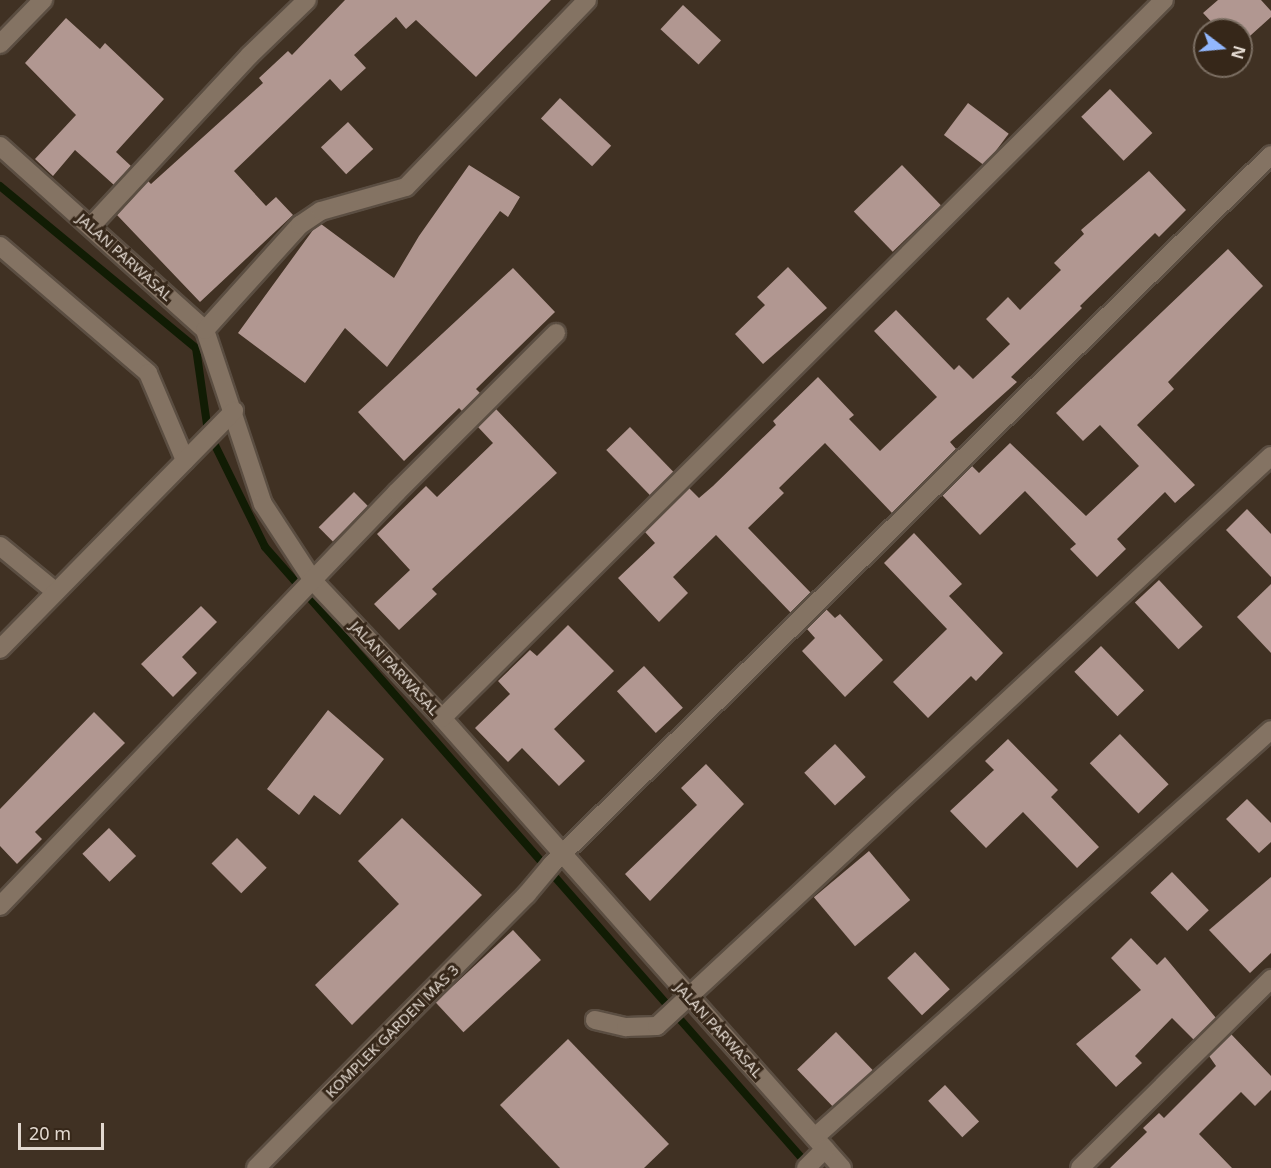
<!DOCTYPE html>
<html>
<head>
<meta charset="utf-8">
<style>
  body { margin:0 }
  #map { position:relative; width:1271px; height:1168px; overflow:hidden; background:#403123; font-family:"Noto Sans",sans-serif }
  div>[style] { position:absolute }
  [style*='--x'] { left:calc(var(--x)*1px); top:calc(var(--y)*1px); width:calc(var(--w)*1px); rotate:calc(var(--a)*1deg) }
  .stream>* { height:8px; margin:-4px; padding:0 4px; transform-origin:4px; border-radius:4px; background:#111c04 }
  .building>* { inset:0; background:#b19791; transform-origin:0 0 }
  .roads { filter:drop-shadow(2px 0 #5b4e42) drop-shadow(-2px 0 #5b4e42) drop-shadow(0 2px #5b4e42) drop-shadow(0 -2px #5b4e42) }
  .street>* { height:18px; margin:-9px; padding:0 9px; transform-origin:9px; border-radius:9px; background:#847363 }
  span { translate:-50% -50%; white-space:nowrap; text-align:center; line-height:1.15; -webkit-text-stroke:6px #362719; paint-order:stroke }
  .street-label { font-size:15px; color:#e2d8cf }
  .north { position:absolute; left:1193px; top:18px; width:60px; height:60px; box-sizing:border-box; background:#362719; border:2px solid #7b6e62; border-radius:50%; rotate:106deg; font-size:16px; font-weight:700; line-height:24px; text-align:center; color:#e2d8cf }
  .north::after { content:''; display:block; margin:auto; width:21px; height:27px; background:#92b7fd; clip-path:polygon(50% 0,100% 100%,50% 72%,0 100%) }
  .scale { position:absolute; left:18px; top:1123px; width:86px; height:27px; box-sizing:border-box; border:3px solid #e2d8cf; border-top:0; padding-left:8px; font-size:18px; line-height:21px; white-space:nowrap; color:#e2d8cf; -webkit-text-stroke:4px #362719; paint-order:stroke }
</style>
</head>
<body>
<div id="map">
  <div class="stream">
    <i style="--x:0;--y:186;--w:254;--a:39.6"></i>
    <i style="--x:196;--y:348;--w:84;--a:81.8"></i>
    <i style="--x:208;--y:431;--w:129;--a:63.8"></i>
    <i style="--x:265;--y:547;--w:823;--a:48.7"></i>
  </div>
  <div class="building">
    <i style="clip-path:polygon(345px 0,551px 0,476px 77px,416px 20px,406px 29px,396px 17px,354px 55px,366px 68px,341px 91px,330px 79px,234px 171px,266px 206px,276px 197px,293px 215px,200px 302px,117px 215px,148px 181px,151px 184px,263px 83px,259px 78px,288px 51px,292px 55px)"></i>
    <i style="clip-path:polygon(1218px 0,1261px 0,1271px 11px,1271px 17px,1241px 44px,1241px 30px,1219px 30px,1203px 13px)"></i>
    <i style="left:683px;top:5px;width:52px;height:33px;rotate:43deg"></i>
    <i style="clip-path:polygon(66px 18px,100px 49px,105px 43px,164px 99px,116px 152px,131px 166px,114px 185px,75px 150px,53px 176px,35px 159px,76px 115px,25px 63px)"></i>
    <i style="left:1110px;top:89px;width:61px;height:40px;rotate:46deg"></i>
    <i style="left:560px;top:98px;width:70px;height:28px;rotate:43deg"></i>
    <i style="left:968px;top:103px;width:51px;height:40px;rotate:37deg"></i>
    <i style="left:348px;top:122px;width:37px;height:37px;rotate:47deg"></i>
    <i style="clip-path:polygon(469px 165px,520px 197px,508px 217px,500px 211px,387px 367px,345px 328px,305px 383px,238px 333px,313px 230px,321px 224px,394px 278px,419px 236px)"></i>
    <i style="left:902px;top:165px;width:56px;height:67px;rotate:46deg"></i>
    <i style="clip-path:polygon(1149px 171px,1186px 210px,1159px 237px,1155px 233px,1080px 306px,1082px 308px,1011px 377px,1017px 382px,950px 442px,956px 449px,892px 513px,825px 443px,779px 488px,784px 493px,748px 528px,811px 593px,791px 613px,716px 535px,673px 577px,688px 593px,659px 622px,618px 578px,655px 543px,645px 532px,689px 488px,699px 498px,713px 486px,776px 425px,773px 421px,818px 377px,854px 415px,849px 419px,880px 451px,937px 397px,874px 331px,896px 310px,954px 370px,959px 365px,973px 379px,1010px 344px,986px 319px,1008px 297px,1020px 310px,1061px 270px,1054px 263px,1084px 234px,1081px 230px)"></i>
    <i style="clip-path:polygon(1228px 249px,1263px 286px,1168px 382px,1174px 389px,1137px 425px,1195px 485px,1175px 503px,1165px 492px,1117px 539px,1126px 549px,1097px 577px,1070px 549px,1076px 544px,1025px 491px,980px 535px,942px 495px,972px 466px,979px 473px,1010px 443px,1086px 516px,1139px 466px,1100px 425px,1083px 441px,1056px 413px)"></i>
    <i style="clip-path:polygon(788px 267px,827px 308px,763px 364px,735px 334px,765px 305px,757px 297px)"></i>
    <i style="clip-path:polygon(513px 268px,555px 312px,476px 389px,480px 393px,462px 411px,459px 408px,404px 461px,358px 412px)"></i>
    <i style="clip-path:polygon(496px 409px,557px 473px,432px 589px,437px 594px,399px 630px,374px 604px,410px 570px,377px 534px,426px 486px,437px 497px,493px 443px,478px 427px)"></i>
    <i style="left:630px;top:427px;width:63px;height:33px;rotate:46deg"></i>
    <i style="left:354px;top:492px;width:20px;height:50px;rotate:45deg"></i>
    <i style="clip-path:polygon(1247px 509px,1271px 534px,1271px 577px,1226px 530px)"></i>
    <i style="clip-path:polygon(914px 533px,962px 584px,949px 596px,1003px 653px,976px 681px,971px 676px,928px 718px,893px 682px,947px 629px,884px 563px)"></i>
    <i style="left:1159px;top:580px;width:64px;height:33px;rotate:47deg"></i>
    <i style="clip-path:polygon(1271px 584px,1271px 653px,1237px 617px)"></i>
    <i style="clip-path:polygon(201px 606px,217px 622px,182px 657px,197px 673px,173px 697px,141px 664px)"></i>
    <i style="clip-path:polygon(826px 609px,835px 618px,840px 614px,883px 660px,845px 697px,802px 651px,815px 638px,807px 629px)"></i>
    <i style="clip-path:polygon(568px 625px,614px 671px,554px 729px,585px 761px,559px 786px,522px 748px,508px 762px,475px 728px,510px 694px,498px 681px,530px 650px,537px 656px)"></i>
    <i style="left:1101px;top:646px;width:62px;height:37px;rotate:46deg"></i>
    <i style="left:644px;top:666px;width:57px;height:37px;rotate:47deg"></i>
    <i style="clip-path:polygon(328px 710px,384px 759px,340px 815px,314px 795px,299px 815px,267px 789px)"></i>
    <i style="clip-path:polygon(94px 712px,125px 743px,35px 832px,42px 839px,17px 864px,0 846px,0 809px)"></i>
    <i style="left:1120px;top:734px;width:70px;height:42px;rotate:46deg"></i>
    <i style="clip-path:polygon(1008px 739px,1058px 790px,1051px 797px,1099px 847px,1077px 868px,1023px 812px,986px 848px,950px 811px,994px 770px,985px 761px)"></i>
    <i style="left:835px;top:744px;width:45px;height:42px;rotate:47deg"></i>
    <i style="clip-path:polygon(706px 764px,744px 804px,650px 901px,625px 874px,697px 805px,681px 788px)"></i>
    <i style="clip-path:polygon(1247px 799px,1271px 823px,1271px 842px,1259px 853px,1226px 819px)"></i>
    <i style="clip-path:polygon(402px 818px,482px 895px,352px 1025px,315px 985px,399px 904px,358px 861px)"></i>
    <i style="left:109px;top:828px;width:39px;height:37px;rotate:46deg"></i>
    <i style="left:237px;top:838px;width:42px;height:36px;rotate:45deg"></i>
    <i style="left:869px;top:851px;width:64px;height:72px;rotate:50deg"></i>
    <i style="left:1172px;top:872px;width:53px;height:30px;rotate:46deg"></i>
    <i style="clip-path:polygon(1271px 877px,1271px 953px,1250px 973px,1209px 930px)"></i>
    <i style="left:513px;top:930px;width:41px;height:106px;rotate:47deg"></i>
    <i style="clip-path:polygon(1131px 938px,1157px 965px,1165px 957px,1216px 1018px,1194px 1040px,1172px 1018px,1135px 1056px,1142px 1063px,1116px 1087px,1076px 1044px,1141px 990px,1111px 958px)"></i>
    <i style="left:915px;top:952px;width:51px;height:38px;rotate:47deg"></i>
    <i style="left:836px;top:1032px;width:53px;height:54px;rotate:46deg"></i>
    <i style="clip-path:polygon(1231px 1034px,1271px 1076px,1271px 1090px,1255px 1106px,1241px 1092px,1199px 1134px,1232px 1168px,1110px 1168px,1147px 1132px,1143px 1128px,1159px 1113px,1164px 1118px,1216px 1066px,1209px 1056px)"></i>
    <i style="clip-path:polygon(568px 1039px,669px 1144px,644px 1168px,560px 1168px,500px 1105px)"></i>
    <i style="left:945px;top:1085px;width:50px;height:23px;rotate:47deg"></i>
  </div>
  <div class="roads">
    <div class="street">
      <i style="--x:0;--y:44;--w:62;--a:-45.7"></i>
      <i style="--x:0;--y:146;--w:275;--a:41.9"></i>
      <i style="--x:205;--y:330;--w:183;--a:71.6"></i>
      <i style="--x:263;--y:504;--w:93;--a:56.8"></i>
      <i style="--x:314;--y:582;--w:187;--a:46.7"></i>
      <i style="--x:442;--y:718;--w:602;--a:48.37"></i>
      <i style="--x:91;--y:226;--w:233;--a:-47.1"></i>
      <i style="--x:250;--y:55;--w:79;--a:-44"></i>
      <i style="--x:0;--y:246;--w:195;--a:40.6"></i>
      <i style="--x:148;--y:373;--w:95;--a:67"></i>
      <i style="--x:205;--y:330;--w:142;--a:-47.9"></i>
      <i style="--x:300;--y:225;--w:25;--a:-34"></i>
      <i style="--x:321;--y:211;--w:88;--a:-15.8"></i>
      <i style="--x:406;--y:187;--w:260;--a:-45.9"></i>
      <i style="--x:0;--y:546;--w:72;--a:39.4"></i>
      <i style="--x:0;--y:649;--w:334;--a:-45.5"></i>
      <i style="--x:442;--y:718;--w:1018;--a:-44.84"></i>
      <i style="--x:0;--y:906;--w:574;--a:-46.2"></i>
      <i style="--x:397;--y:492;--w:225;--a:-45"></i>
      <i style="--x:595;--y:1020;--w:32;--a:13"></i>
      <i style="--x:626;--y:1027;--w:31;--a:-2"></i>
      <i style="--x:657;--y:1026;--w:838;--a:-42.87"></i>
      <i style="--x:815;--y:1137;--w:611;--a:-41.75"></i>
      <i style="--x:256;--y:1168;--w:385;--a:-45.3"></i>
      <i style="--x:527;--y:894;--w:38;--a:-50"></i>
      <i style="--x:551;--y:865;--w:1011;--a:-44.6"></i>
      <i style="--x:806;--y:1168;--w:27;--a:-45"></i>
      <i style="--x:1080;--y:1168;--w:269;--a:-44.7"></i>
    </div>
  </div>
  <div class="street-label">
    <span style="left:125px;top:257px;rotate:42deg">JALAN PARWASAL</span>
    <span style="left:395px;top:668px;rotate:47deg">JALAN PARWASAL</span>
    <span style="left:719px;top:1030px;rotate:48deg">JALAN PARWASAL</span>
    <span style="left:392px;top:1031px;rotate:-45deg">KOMPLEK GARDEN MAS 3</span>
  </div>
  <div class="north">N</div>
  <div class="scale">20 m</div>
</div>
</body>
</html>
